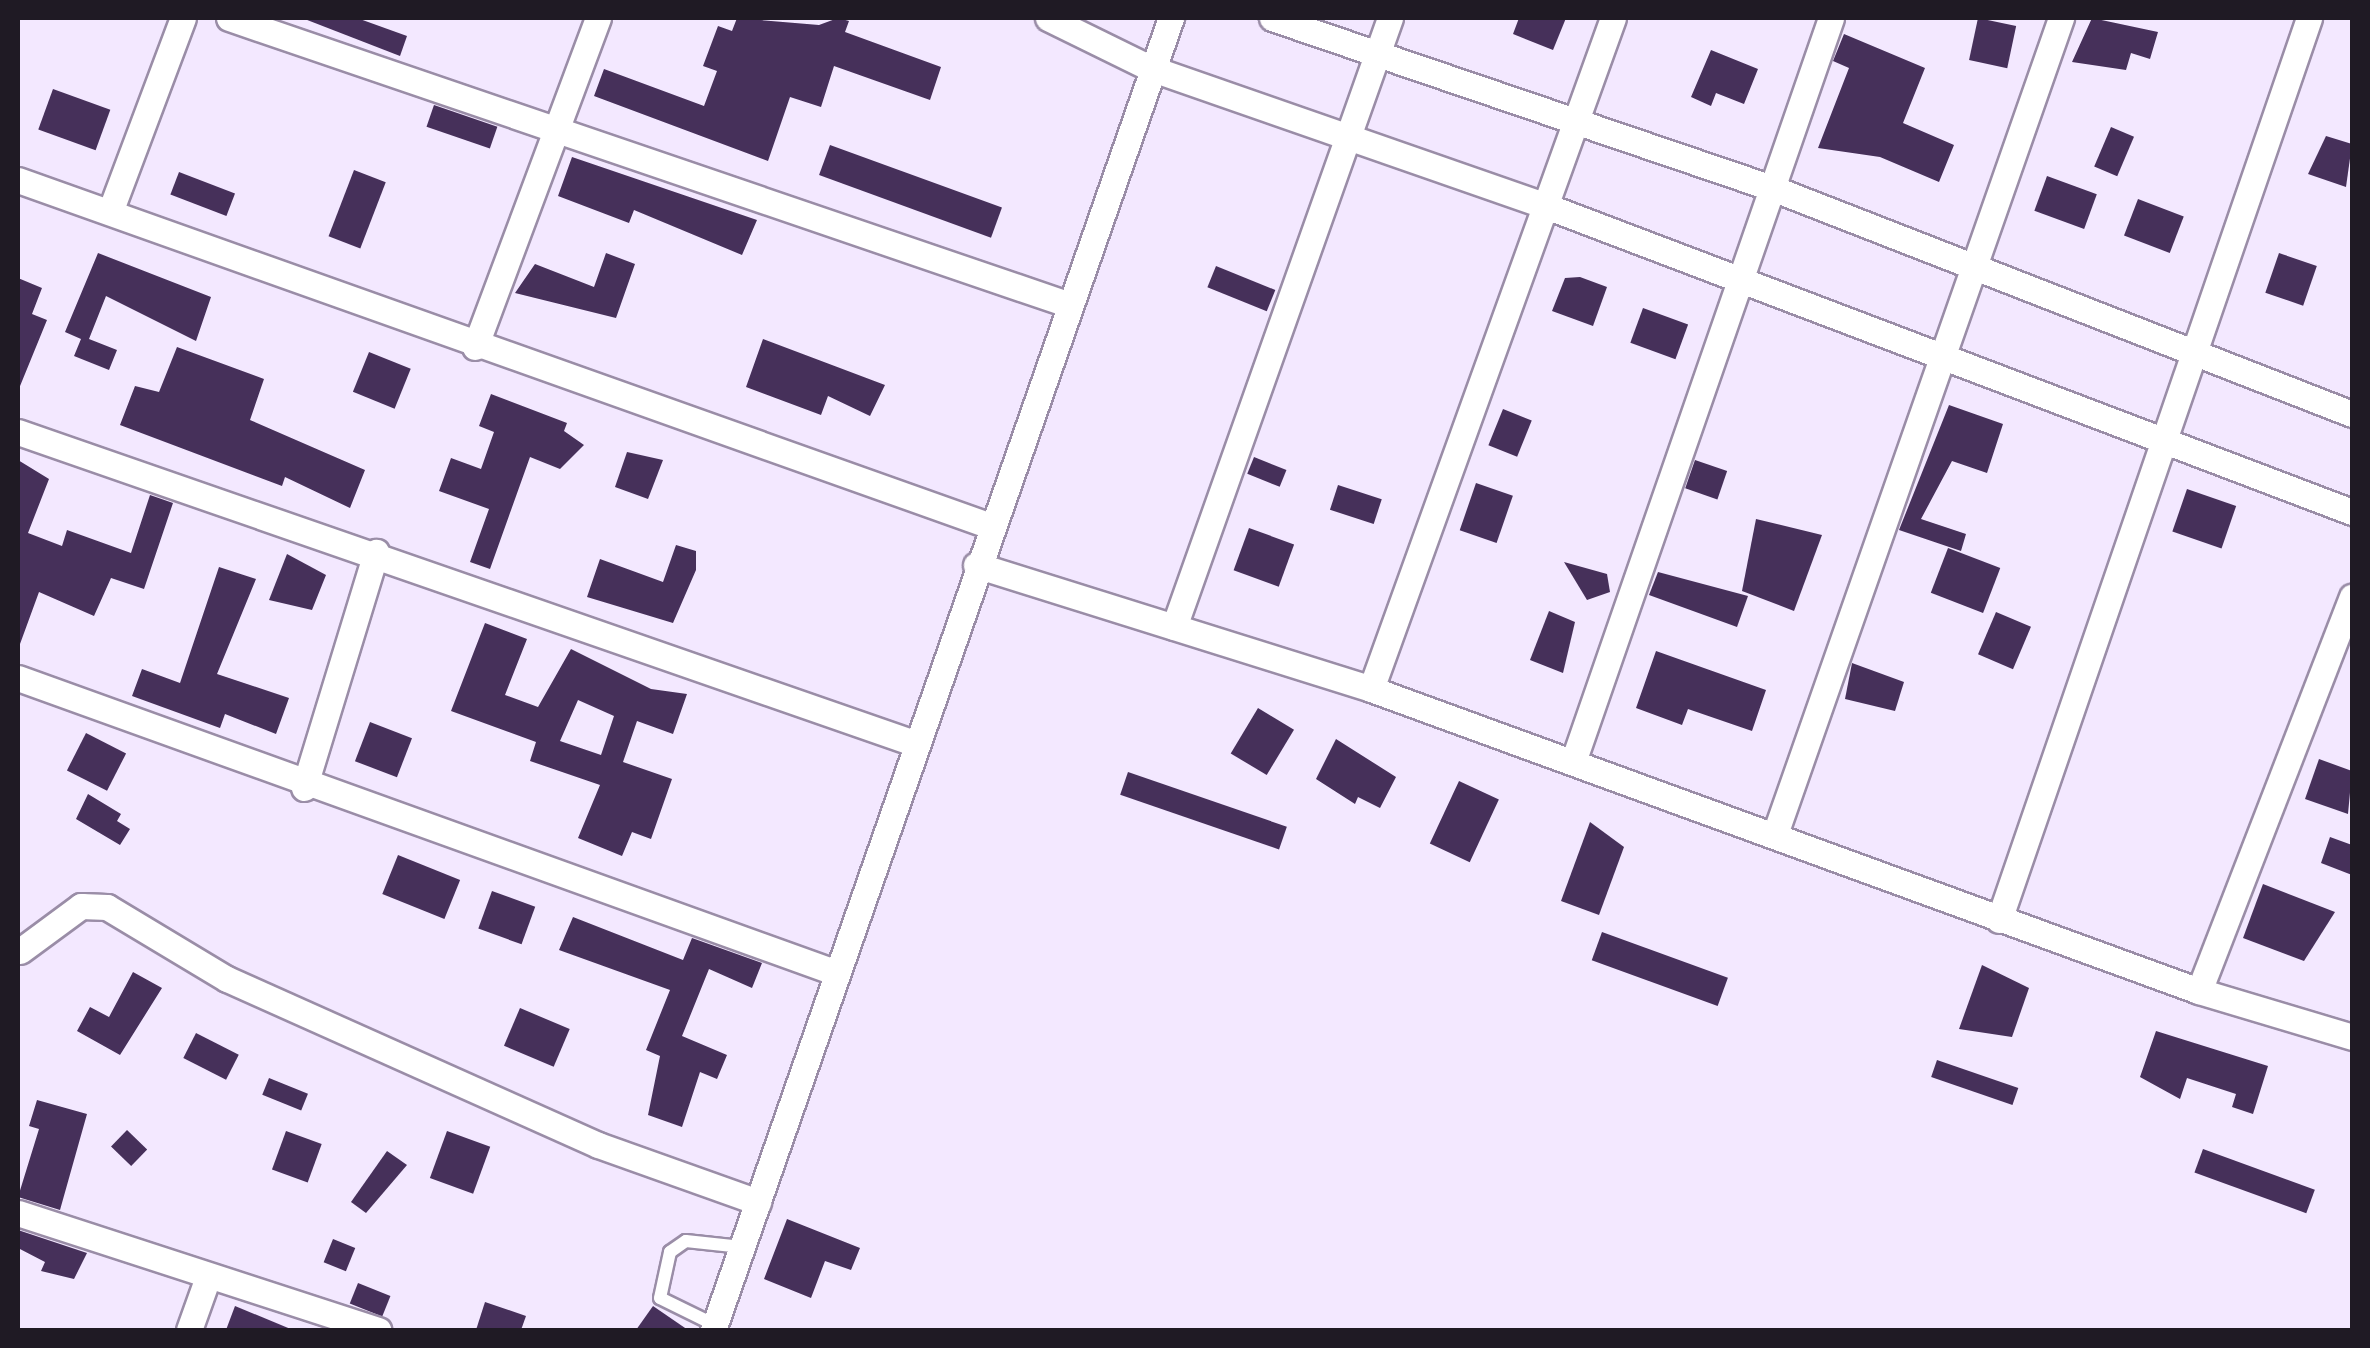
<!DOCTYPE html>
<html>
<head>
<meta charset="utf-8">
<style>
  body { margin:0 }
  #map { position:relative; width:2370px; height:1348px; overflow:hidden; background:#f3e8ff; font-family:Arial,sans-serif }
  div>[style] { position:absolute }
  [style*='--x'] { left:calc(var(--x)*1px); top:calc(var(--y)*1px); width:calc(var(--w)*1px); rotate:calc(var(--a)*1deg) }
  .building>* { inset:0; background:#46305a; transform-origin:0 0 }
  .roads { filter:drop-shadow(2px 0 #9a8da7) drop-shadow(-2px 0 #9a8da7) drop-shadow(0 2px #9a8da7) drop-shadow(0 -2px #9a8da7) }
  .lane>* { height:12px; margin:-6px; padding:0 6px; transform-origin:6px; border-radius:6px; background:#fff }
  .street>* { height:25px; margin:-12.5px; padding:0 12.5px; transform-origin:12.5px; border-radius:12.5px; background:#fff }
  span { translate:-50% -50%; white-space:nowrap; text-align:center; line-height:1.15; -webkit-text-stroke:10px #fff; paint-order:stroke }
  .frame { position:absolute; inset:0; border:20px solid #1f1a24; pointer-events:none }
</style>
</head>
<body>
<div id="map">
  <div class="building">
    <i style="clip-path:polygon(302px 18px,357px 18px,407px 36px,400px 56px)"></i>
    <i style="clip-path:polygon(737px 18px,819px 25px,838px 18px,849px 21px,845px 32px,941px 67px,930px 100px,834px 66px,821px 107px,790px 97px,768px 161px,594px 96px,604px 69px,704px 106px,717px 71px,703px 66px,718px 26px,732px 31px)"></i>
    <i style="clip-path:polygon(1519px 18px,1566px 18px,1553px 50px,1513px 34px)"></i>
    <i style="left:1978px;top:18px;width:39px;height:43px;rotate:12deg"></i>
    <i style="clip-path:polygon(2092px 18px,2158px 32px,2150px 59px,2131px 53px,2126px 70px,2072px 62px)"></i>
    <i style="clip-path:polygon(1844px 34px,1925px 68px,1903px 123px,1954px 145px,1939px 182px,1880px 157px,1818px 148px,1849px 68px,1833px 61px)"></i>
    <i style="clip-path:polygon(1711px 50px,1758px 69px,1744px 104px,1716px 93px,1711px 106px,1691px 97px)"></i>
    <i style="left:53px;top:89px;width:61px;height:43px;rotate:20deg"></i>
    <i style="left:434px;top:105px;width:67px;height:23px;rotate:19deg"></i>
    <i style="left:2111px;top:127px;width:25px;height:43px;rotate:23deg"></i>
    <i style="clip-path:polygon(2326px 136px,2352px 144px,2346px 187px,2308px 174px)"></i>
    <i style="left:830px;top:145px;width:183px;height:32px;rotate:20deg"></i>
    <i style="clip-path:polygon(572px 157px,757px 220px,742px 255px,634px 210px,629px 223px,558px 196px)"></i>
    <i style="left:354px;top:170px;width:34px;height:71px;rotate:21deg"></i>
    <i style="left:179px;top:172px;width:60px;height:24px;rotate:21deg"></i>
    <i style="left:2047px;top:176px;width:53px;height:37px;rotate:20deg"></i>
    <i style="left:2138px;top:199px;width:49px;height:39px;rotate:21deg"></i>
    <i style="clip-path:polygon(98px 253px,211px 297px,196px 341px,106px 296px,89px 339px,117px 350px,109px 370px,74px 356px,81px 339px,65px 332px)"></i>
    <i style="clip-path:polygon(606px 253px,635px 264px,616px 318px,515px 293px,535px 264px,594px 287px)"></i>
    <i style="left:2279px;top:253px;width:40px;height:42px;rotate:19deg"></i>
    <i style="left:1216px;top:266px;width:64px;height:23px;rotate:22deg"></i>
    <i style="clip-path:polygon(1580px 277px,1607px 287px,1593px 326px,1552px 311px,1565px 278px)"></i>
    <i style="clip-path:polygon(18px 278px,42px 288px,32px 314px,47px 320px,18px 391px)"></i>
    <i style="left:1643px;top:308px;width:48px;height:37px;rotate:20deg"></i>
    <i style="clip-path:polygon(763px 339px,885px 385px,870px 416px,828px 396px,821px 415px,746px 387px)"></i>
    <i style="clip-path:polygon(177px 347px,264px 379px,250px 420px,365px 470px,350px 508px,285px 477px,282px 486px,120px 425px,135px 386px,159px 392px)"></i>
    <i style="left:369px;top:352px;width:45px;height:43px;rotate:22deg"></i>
    <i style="clip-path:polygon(491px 394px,567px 423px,564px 431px,584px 445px,560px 469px,530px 457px,490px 569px,470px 562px,489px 509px,439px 491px,451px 458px,481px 469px,494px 432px,479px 426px)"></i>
    <i style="clip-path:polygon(1949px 405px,2003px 424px,1987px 473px,1952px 461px,1921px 519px,1966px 534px,1961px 551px,1899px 530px)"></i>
    <i style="left:1503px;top:409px;width:31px;height:39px;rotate:22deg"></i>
    <i style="clip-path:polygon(627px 452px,663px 460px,648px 499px,615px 487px)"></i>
    <i style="left:1254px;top:457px;width:35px;height:18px;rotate:22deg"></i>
    <i style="clip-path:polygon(18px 460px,49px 479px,28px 533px,62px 546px,67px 530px,131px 553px,150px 495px,173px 503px,144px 589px,111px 578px,94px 616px,39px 592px,20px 644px)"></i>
    <i style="left:1695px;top:460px;width:34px;height:30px;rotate:19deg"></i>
    <i style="left:1476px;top:483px;width:39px;height:50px;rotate:19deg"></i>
    <i style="left:1338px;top:485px;width:46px;height:26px;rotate:18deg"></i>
    <i style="left:2187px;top:489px;width:52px;height:45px;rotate:19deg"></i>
    <i style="clip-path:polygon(1756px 519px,1822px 535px,1794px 611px,1742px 591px)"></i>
    <i style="left:1249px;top:528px;width:48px;height:45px;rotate:20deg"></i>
    <i style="clip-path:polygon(676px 545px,696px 551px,696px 570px,673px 623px,587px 597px,600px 559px,663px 582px)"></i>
    <i style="left:1948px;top:548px;width:56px;height:48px;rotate:21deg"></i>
    <i style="clip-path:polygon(287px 554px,326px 575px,312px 610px,269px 600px)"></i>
    <i style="clip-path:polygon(1564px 562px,1607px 574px,1610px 592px,1587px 600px)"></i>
    <i style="clip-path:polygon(219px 567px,256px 579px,217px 674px,289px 698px,276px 734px,225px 714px,220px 728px,132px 696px,142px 669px,180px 683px)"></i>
    <i style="clip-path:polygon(1658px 572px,1748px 596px,1737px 627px,1649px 595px)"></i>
    <i style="clip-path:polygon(1549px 611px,1575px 622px,1563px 673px,1530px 660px)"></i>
    <i style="left:1996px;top:612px;width:38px;height:46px;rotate:23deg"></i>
    <i style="clip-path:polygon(evenodd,485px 623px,527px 639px,505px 695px,538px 707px,571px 649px,651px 689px,687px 694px,673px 734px,637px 721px,623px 762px,672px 779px,651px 839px,632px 832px,622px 856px,578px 838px,600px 785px,530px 761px,536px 742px,451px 711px,485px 623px,578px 700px,614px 716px,601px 755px,560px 741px,578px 700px)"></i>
    <i style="clip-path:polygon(1656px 651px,1766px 690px,1752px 731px,1688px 709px,1682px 725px,1636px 708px)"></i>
    <i style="clip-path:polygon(1852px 663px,1904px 682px,1895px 711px,1845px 699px)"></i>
    <i style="left:1258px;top:708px;width:42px;height:53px;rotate:31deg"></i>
    <i style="left:370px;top:722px;width:45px;height:42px;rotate:21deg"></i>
    <i style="left:86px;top:733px;width:45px;height:42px;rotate:27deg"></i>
    <i style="clip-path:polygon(1336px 739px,1396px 777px,1380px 808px,1358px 797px,1355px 804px,1316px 779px)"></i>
    <i style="clip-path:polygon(2319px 759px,2352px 771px,2348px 814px,2305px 799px)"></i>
    <i style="left:1128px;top:772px;width:168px;height:24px;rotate:19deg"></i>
    <i style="left:1459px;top:781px;width:44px;height:69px;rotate:25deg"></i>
    <i style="clip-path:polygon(88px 794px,121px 814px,117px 821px,130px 829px,120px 845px,76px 819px)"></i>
    <i style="clip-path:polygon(1590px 822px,1624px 847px,1599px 915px,1561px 901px)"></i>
    <i style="clip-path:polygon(2330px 837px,2352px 845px,2352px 875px,2321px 863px)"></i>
    <i style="left:398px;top:855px;width:67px;height:42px;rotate:22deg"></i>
    <i style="clip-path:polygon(2263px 884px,2335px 912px,2304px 961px,2243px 938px)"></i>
    <i style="left:492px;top:891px;width:46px;height:40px;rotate:20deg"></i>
    <i style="clip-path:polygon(573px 917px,683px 960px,692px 938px,762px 963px,752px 988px,709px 969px,682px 1036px,727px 1055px,717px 1079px,700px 1072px,682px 1127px,648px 1115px,660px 1056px,646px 1050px,670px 990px,559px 950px)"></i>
    <i style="left:1602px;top:932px;width:134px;height:30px;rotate:20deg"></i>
    <i style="clip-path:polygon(1982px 965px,2029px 988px,2012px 1037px,1959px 1029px)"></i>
    <i style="clip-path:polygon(133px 972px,162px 988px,120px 1055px,77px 1031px,90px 1007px,109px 1017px)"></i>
    <i style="left:520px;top:1008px;width:54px;height:41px;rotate:23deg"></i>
    <i style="clip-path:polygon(2156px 1031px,2268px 1066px,2253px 1114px,2232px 1107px,2236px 1094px,2187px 1078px,2180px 1099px,2140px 1077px)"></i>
    <i style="left:196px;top:1033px;width:48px;height:28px;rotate:27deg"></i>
    <i style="left:1937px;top:1060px;width:86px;height:18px;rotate:19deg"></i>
    <i style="left:269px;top:1078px;width:42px;height:18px;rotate:22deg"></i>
    <i style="clip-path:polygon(37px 1100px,87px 1114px,60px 1210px,18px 1197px,39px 1129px,29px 1126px)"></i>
    <i style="left:127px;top:1130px;width:28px;height:23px;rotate:44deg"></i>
    <i style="left:286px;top:1131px;width:38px;height:41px;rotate:20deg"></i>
    <i style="left:447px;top:1131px;width:46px;height:50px;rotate:20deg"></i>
    <i style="left:2203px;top:1149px;width:119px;height:25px;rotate:20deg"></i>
    <i style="clip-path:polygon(387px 1151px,407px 1165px,366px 1213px,351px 1202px)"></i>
    <i style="clip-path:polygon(787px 1219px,860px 1248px,851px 1270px,825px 1261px,811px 1298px,764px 1279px)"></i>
    <i style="clip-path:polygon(18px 1230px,87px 1253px,74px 1279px,41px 1271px,45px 1262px,18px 1248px)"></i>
    <i style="left:333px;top:1239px;width:24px;height:25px;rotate:22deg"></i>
    <i style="left:358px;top:1283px;width:35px;height:22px;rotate:22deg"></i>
    <i style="clip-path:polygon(485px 1302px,526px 1316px,521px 1330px,476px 1330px)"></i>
    <i style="clip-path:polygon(235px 1306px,293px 1330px,226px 1330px)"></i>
    <i style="clip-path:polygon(653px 1306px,688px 1330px,636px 1330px)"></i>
  </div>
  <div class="roads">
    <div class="lane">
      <i style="--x:715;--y:1325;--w:61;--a:-153.9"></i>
      <i style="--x:660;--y:1298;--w:47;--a:-77.7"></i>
      <i style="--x:670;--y:1252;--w:19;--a:-35"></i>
      <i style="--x:686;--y:1241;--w:56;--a:6.1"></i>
    </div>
    <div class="street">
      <i style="--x:229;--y:18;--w:885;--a:18.84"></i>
      <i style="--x:1048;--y:18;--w:114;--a:26.1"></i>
      <i style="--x:1150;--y:68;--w:419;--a:19.2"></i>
      <i style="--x:1546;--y:206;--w:862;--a:20.79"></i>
      <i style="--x:1272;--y:18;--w:528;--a:18.78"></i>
      <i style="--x:1772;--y:188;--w:622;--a:21.29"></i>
      <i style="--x:18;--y:180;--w:1033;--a:19.58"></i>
      <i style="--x:110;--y:212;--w:207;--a:-69.4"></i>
      <i style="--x:475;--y:347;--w:351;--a:-69.5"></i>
      <i style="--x:18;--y:432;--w:948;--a:19.14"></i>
      <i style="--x:976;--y:565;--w:414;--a:17.4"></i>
      <i style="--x:1371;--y:689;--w:881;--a:20.04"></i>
      <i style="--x:2199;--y:991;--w:160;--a:16.7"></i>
      <i style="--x:1174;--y:627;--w:646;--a:-70.47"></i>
      <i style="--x:18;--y:678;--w:867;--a:19.81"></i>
      <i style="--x:1371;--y:689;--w:713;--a:-70.17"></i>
      <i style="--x:1573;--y:762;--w:787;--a:-70.87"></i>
      <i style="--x:304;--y:788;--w:247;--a:-73"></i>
      <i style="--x:1775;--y:834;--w:865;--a:-70.68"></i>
      <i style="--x:1999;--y:920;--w:954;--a:-71.03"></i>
      <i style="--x:20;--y:951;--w:76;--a:-36.4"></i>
      <i style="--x:81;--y:906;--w:26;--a:2"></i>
      <i style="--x:107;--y:907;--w:140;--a:31"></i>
      <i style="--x:227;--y:979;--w:406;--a:24.1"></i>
      <i style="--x:598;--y:1145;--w:170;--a:19.6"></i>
      <i style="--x:2199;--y:991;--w:423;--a:-68.8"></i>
      <i style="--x:18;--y:1213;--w:379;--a:18"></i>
      <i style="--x:189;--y:1330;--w:56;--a:-70.3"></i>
      <i style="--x:713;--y:1330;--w:1390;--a:-70.76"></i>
    </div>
  </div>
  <div class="frame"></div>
</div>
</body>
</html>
